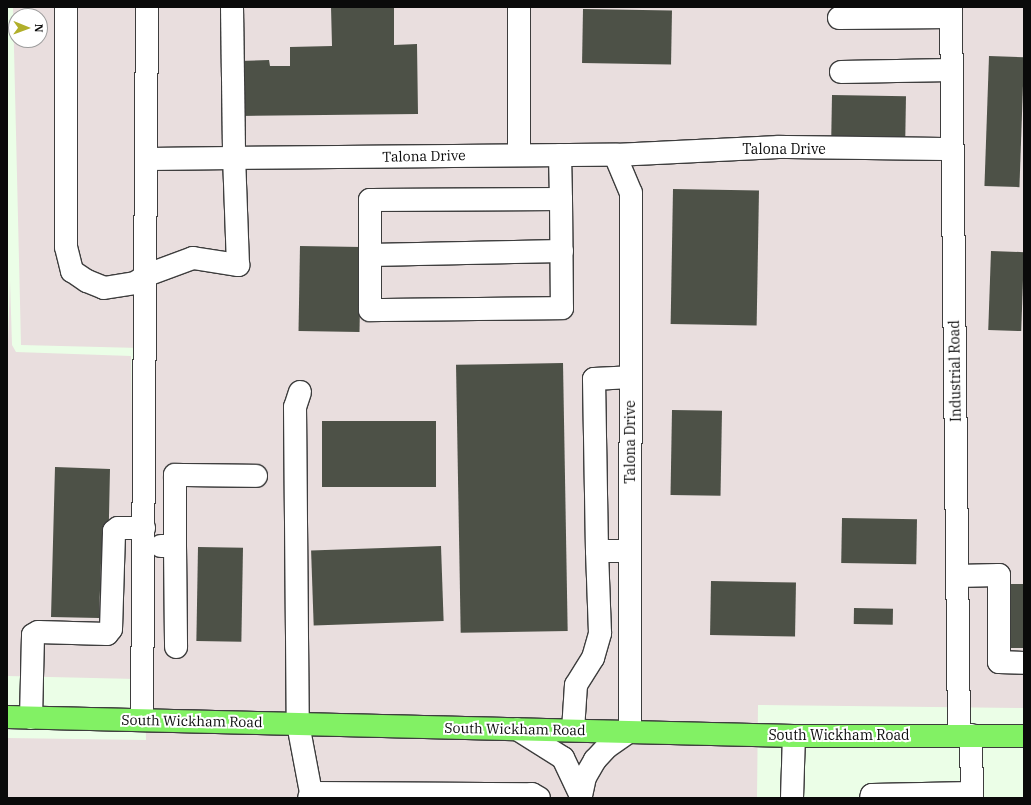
<!DOCTYPE html>
<html>
<head>
<meta charset="utf-8">
<style>
  body { margin:0 }
  #map { position:relative; width:1031px; height:805px; overflow:hidden; background:#ebfee7; font-family:"IBM Plex Serif",serif }
  div>[style] { position:absolute }
  [style*='--x'] { left:calc(var(--x)*1px); top:calc(var(--y)*1px); width:calc(var(--w)*1px); rotate:calc(var(--a)*1deg) }
  .industrial>* { inset:0; background:#e9dede }
  .building>* { inset:0; background:#4d5147; transform-origin:0 0 }
  .roads { filter:drop-shadow(1px 0 #3d3d3d) drop-shadow(-1px 0 #3d3d3d) drop-shadow(0 1px #3d3d3d) drop-shadow(0 -1px #3d3d3d) }
  .minor>* { height:22px; margin:-11px; padding:0 11px; transform-origin:11px; border-radius:11px; background:#fff }
  .major>* { height:22px; margin:-11px; padding:0 11px; transform-origin:11px; border-radius:11px; background:#82f164 }
  span { translate:-50% -50%; white-space:nowrap; text-align:center; line-height:1.15; -webkit-text-stroke:4px #fff; paint-order:stroke }
  .street-label { font-size:14px; color:#0a0a0a }
  .frame { position:absolute; inset:0; border:8px solid #0a0a0a; pointer-events:none }
  .north { position:absolute; left:8px; top:8px; width:40px; height:40px; box-sizing:border-box; background:#fff; border:1px solid #9d9d9d; border-radius:50%; rotate:91deg; font-size:11px; font-weight:700; line-height:16px; text-align:center; color:#0a0a0a }
  .north::after { content:''; display:block; margin:auto; width:14px; height:18px; background:#b1af2a; clip-path:polygon(50% 0,100% 100%,50% 72%,0 100%) }
</style>
</head>
<body>
<div id="map">
  <div class="industrial">
    <i style="clip-path:polygon(evenodd,13px 7px,1024px 7px,1024px 708px,758px 705px,757px 798px,7px 798px,7px 738px,146px 740px,140px 348px,21px 345px,13px 7px,16px 16px,40px 16px,40px 40px,16px 40px,16px 16px)"></i>
    <i style="clip-path:polygon(10px 280px,12px 345px,16px 352px,131px 356px,136px 679px,7px 676px,7px 373px)"></i>
  </div>
  <div class="building">
    <i style="clip-path:polygon(331px 7px,394px 7px,394px 45px,417px 44px,418px 114px,240px 116px,239px 61px,269px 60px,270px 66px,290px 66px,290px 47px,332px 46px)"></i>
    <i style="left:583px;top:9px;width:89px;height:54px;rotate:1deg"></i>
    <i style="left:989px;top:56px;width:35px;height:130px;rotate:2deg"></i>
    <i style="left:832px;top:95px;width:74px;height:43px;rotate:1deg"></i>
    <i style="left:673px;top:189px;width:86px;height:135px;rotate:1deg"></i>
    <i style="left:300px;top:246px;width:61px;height:85px;rotate:1deg"></i>
    <i style="left:991px;top:251px;width:33px;height:79px;rotate:2deg"></i>
    <i style="left:563px;top:363px;width:268px;height:107px;rotate:89deg"></i>
    <i style="left:672px;top:410px;width:50px;height:85px;rotate:1deg"></i>
    <i style="left:322px;top:421px;width:114px;height:66px"></i>
    <i style="clip-path:polygon(55px 467px,110px 469px,108px 563px,101px 563px,99px 618px,51px 617px)"></i>
    <i style="left:842px;top:518px;width:75px;height:45px;rotate:1deg"></i>
    <i style="left:441px;top:546px;width:75px;height:130px;rotate:88deg"></i>
    <i style="left:198px;top:547px;width:45px;height:94px;rotate:1deg"></i>
    <i style="left:711px;top:581px;width:85px;height:54px;rotate:1deg"></i>
    <i style="left:1009px;top:584px;width:15px;height:64px"></i>
    <i style="left:854px;top:608px;width:39px;height:16px;rotate:1deg"></i>
  </div>
  <div class="roads">
    <div class="minor">
      <i style="--x:66;--y:7;--w:240;--a:90"></i>
      <i style="--x:66;--y:247;--w:25;--a:76"></i>
      <i style="--x:72;--y:271;--w:18;--a:34"></i>
      <i style="--x:87;--y:281;--w:18;--a:22"></i>
      <i style="--x:104;--y:288;--w:31;--a:-9"></i>
      <i style="--x:135;--y:283;--w:14;--a:-34"></i>
      <i style="--x:147;--y:275;--w:49;--a:-20.3"></i>
      <i style="--x:193;--y:258;--w:46;--a:8.8"></i>
      <i style="--x:238;--y:265;--w:107;--a:-92.1"></i>
      <i style="--x:234;--y:158;--w:86;--a:179.3"></i>
      <i style="--x:232;--y:7;--w:151;--a:89.2"></i>
      <i style="--x:234;--y:158;--w:381;--a:-0.5"></i>
      <i style="--x:615;--y:155;--w:41;--a:67.2"></i>
      <i style="--x:631;--y:193;--w:538;--a:90.11"></i>
      <i style="--x:630;--y:731;--w:28;--a:145"></i>
      <i style="--x:607;--y:747;--w:18;--a:133"></i>
      <i style="--x:595;--y:760;--w:20;--a:120"></i>
      <i style="--x:585;--y:777;--w:19;--a:102"></i>
      <i style="--x:581;--y:796;--w:42;--a:-115.3"></i>
      <i style="--x:563;--y:758;--w:54;--a:-147.8"></i>
      <i style="--x:519;--y:7;--w:148;--a:90"></i>
      <i style="--x:951;--y:7;--w:728;--a:89.37"></i>
      <i style="--x:839;--y:18;--w:112;--a:-0.5"></i>
      <i style="--x:841;--y:72;--w:111;--a:-1"></i>
      <i style="--x:560;--y:155;--w:44;--a:88.7"></i>
      <i style="--x:561;--y:199;--w:109;--a:89.5"></i>
      <i style="--x:562;--y:308;--w:192;--a:179.4"></i>
      <i style="--x:370;--y:310;--w:110;--a:-90"></i>
      <i style="--x:370;--y:200;--w:191;--a:-0.3"></i>
      <i style="--x:615;--y:155;--w:164;--a:-2.8"></i>
      <i style="--x:779;--y:147;--w:173;--a:0.7"></i>
      <i style="--x:370;--y:255;--w:192;--a:-1.2"></i>
      <i style="--x:300;--y:392;--w:16;--a:108"></i>
      <i style="--x:295;--y:407;--w:317;--a:89.5"></i>
      <i style="--x:298;--y:724;--w:70;--a:79.3"></i>
      <i style="--x:311;--y:793;--w:5;--a:112"></i>
      <i style="--x:161;--y:546;--w:14;--a:0"></i>
      <i style="--x:175;--y:546;--w:101;--a:89.4"></i>
      <i style="--x:175;--y:546;--w:71;--a:-90"></i>
      <i style="--x:175;--y:475;--w:81;--a:0.7"></i>
      <i style="--x:630;--y:551;--w:33;--a:180"></i>
      <i style="--x:597;--y:551;--w:172;--a:-91"></i>
      <i style="--x:594;--y:379;--w:36;--a:-3"></i>
      <i style="--x:957;--y:576;--w:42;--a:-1.4"></i>
      <i style="--x:999;--y:575;--w:87;--a:90"></i>
      <i style="--x:999;--y:662;--w:25;--a:2"></i>
      <i style="--x:31;--y:718;--w:83;--a:-88.6"></i>
      <i style="--x:33;--y:635;--w:6;--a:-31"></i>
      <i style="--x:38;--y:632;--w:69;--a:1.7"></i>
      <i style="--x:107;--y:634;--w:6;--a:-51"></i>
      <i style="--x:111;--y:629;--w:98;--a:-88.2"></i>
      <i style="--x:114;--y:531;--w:5;--a:-37"></i>
      <i style="--x:118;--y:528;--w:26;--a:0"></i>
      <i style="--x:142;--y:720;--w:713;--a:-89.6"></i>
      <i style="--x:573;--y:730;--w:45;--a:-86.2"></i>
      <i style="--x:576;--y:685;--w:32;--a:-58"></i>
      <i style="--x:593;--y:658;--w:26;--a:-74"></i>
      <i style="--x:600;--y:633;--w:82;--a:-92.1"></i>
      <i style="--x:971;--y:735;--w:63;--a:89.1"></i>
      <i style="--x:311;--y:793;--w:221;--a:0.3"></i>
      <i style="--x:532;--y:794;--w:8;--a:30"></i>
      <i style="--x:792;--y:798;--w:62;--a:-88.2"></i>
      <i style="--x:871;--y:798;--w:3;--a:-72"></i>
      <i style="--x:872;--y:795;--w:100;--a:-1.1"></i>
    </div>
    <div class="major">
      <i style="--x:7;--y:717;--w:787;--a:1.38"></i>
      <i style="--x:794;--y:736;--w:230;--a:0"></i>
    </div>
  </div>
  <div class="street-label">
    <span style="left:784px;top:149px">Talona Drive</span>
    <span style="left:424px;top:156px;rotate:-1deg">Talona Drive</span>
    <span style="left:955px;top:371px;rotate:-91deg">Industrial Road</span>
    <span style="left:630px;top:442px;rotate:-90deg">Talona Drive</span>
    <span style="left:192px;top:721px;rotate:1deg">South Wickham Road</span>
    <span style="left:515px;top:729px;rotate:1deg">South Wickham Road</span>
    <span style="left:839px;top:735px">South Wickham Road</span>
  </div>
  <div class="frame"></div>
  <div class="north">N</div>
</div>
</body>
</html>
